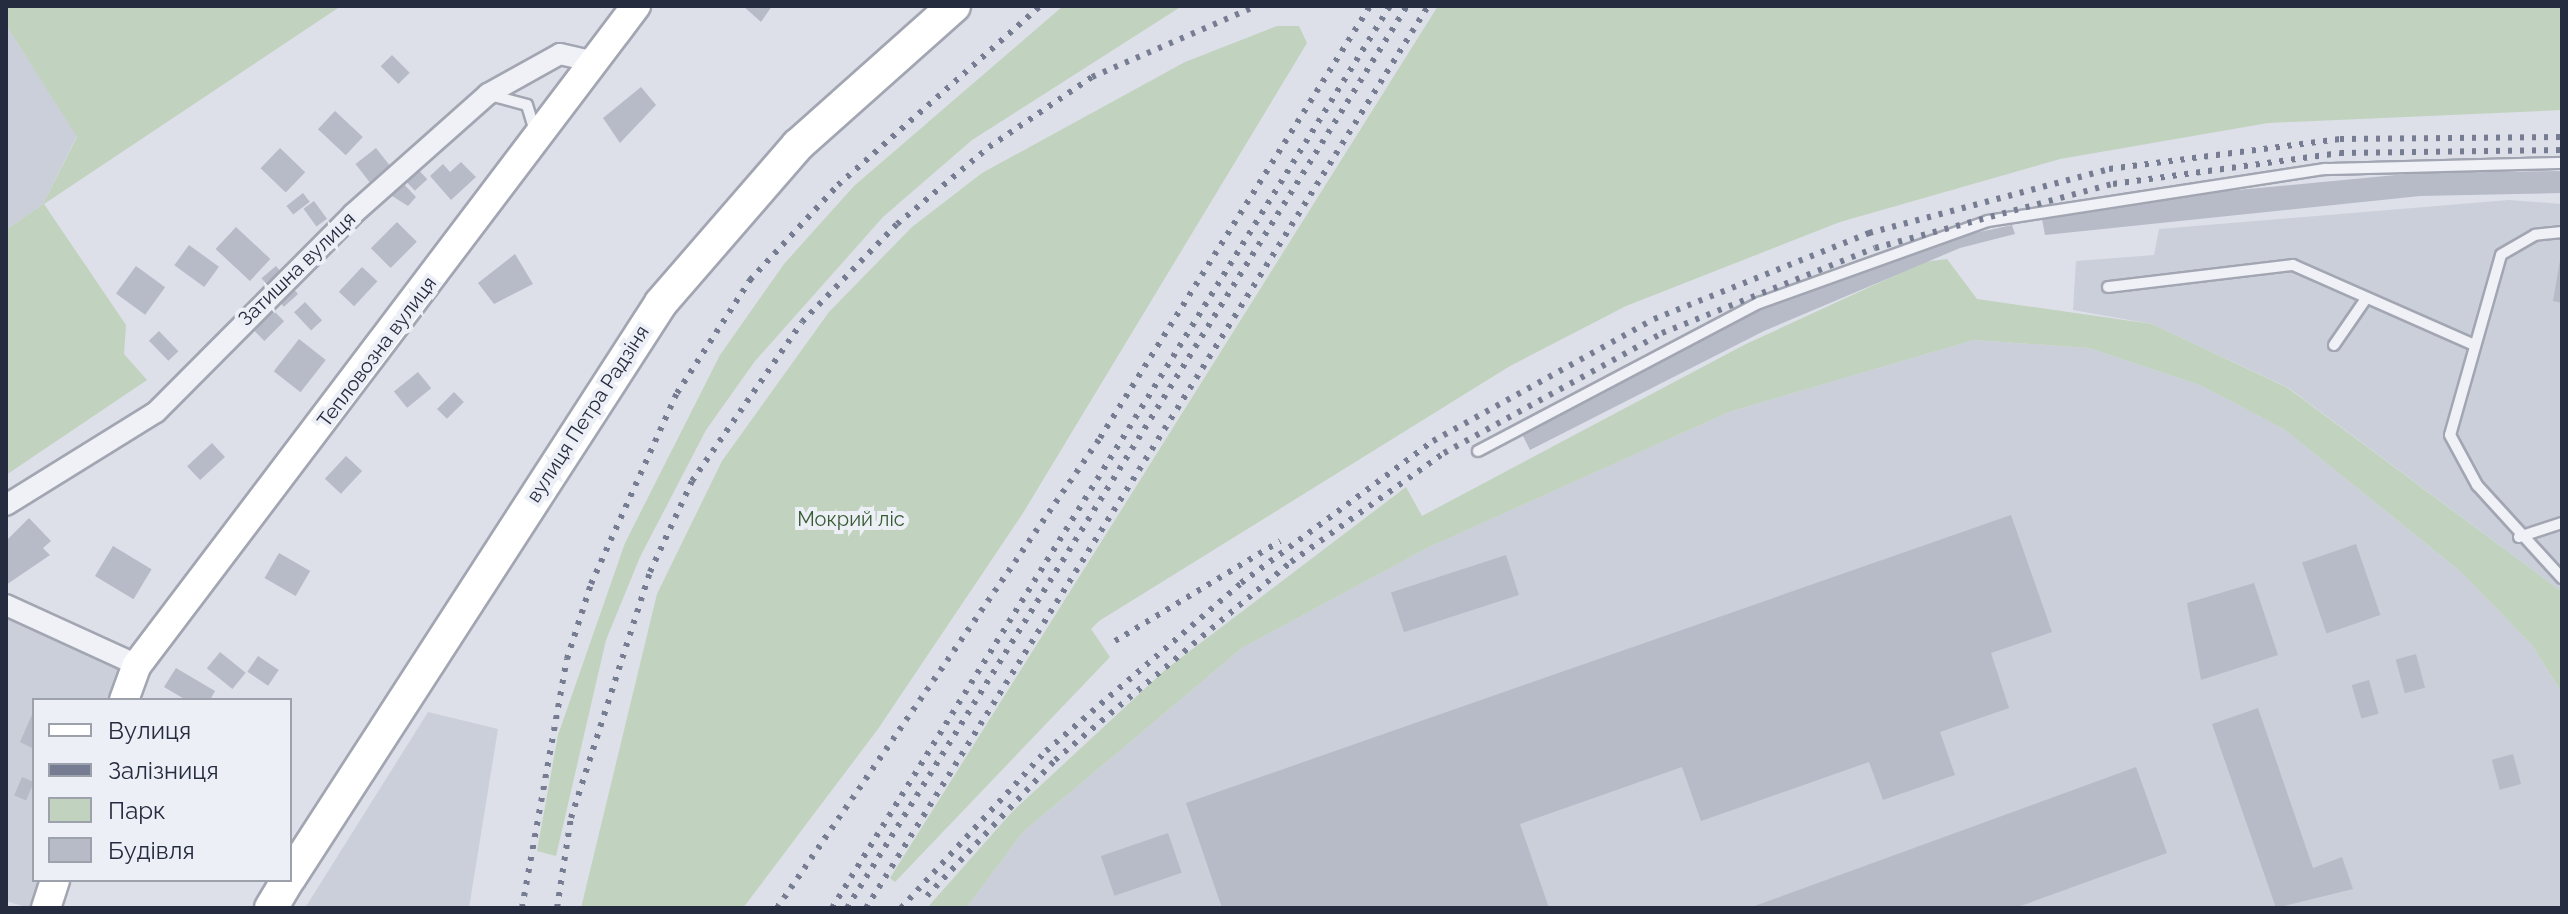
<!DOCTYPE html>
<html>
<head>
<meta charset="utf-8">
<style>
  body { margin:0 }
  #map { position:relative; width:2568px; height:914px; overflow:hidden; background:#dde0e8; font-family:Raleway,sans-serif }
  div>[style] { position:absolute }
  [style*='--x'] { left:calc(var(--x)*1px); top:calc(var(--y)*1px); width:calc(var(--w)*1px); rotate:calc(var(--a)*1deg) }
  .built>* { inset:0; background:#cbcfda }
  .green>* { inset:0; background:#c1d2be }
  .building>* { inset:0; background:#b7bbc8; transform-origin:0 0 }
  .roads { filter:drop-shadow(2px 0 #a2a6b2) drop-shadow(-2px 0 #a2a6b2) drop-shadow(0 2px #a2a6b2) drop-shadow(0 -2px #a2a6b2) }
  .lane>* { height:10px; margin:-5px; padding:0 5px; transform-origin:5px; border-radius:5px; background:#f0f1f6 }
  .street>* { height:20px; margin:-10px; padding:0 10px; transform-origin:10px; border-radius:10px; background:#f0f1f6 }
  .secondary>* { height:28px; margin:-14px; padding:0 14px; transform-origin:14px; border-radius:14px; background:#fff }
  .primary>* { height:32px; margin:-16px; padding:0 16px; transform-origin:16px; border-radius:16px; background:#fff }
  .rail>* { height:6px; margin-top:-3px; transform-origin:0; background:repeating-linear-gradient(90deg,#767d92 0 4px,transparent 0 12px) }
  span { translate:-50% -50%; white-space:nowrap; text-align:center; line-height:1.15; -webkit-text-stroke:8px #eceff5; paint-order:stroke }
  .street-label { font-size:20px; color:#262c3f }
  .park-label { font-size:20px; color:#365b32 }
  .frame { position:absolute; inset:0; border:8px solid #262c3f; pointer-events:none }
  .legend { position:absolute; left:32px; top:698px; width:260px; height:184px; box-sizing:border-box; background:#eceff5; border:2px solid #9da1ac; margin:0; padding:10px 14px; list-style:none; font-size:24px; color:#262c3f }
  .legend li { display:flex; align-items:center; gap:16px; height:40px }
  .legend b { width:40px; border:2px solid #9da1ac }
</style>
</head>
<body>
<div id="map">
  <div class="built">
    <i style="clip-path:polygon(6px 25px,77px 136px,43px 204px,6px 230px)"></i>
    <i style="clip-path:polygon(2509px 200px,2562px 204px,2562px 592px,2289px 388px,2152px 324px,2073px 310px,2076px 261px,2154px 255px,2159px 229px)"></i>
    <i style="clip-path:polygon(1974px 340px,2089px 348px,2200px 385px,2284px 429px,2460px 571px,2532px 645px,2562px 693px,2562px 908px,966px 908px,1023px 832px,1242px 648px,1427px 548px,1729px 412px)"></i>
    <i style="clip-path:polygon(6px 618px,123px 667px,109px 700px,34px 700px,39px 880px,29px 908px,6px 901px)"></i>
    <i style="clip-path:polygon(428px 712px,498px 729px,469px 908px,305px 908px)"></i>
  </div>
  <div class="green">
    <i style="clip-path:polygon(6px 6px,341px 6px,44px 204px,126px 325px,124px 354px,147px 380px,6px 475px,6px 230px,43px 204px,77px 137px,6px 25px)"></i>
    <i style="clip-path:polygon(1063px 6px,1182px 6px,972px 140px,883px 217px,755px 361px,706px 430px,640px 557px,606px 640px,556px 856px,537px 851px,558px 735px,625px 543px,720px 355px,784px 264px,854px 186px)"></i>
    <i style="clip-path:polygon(1438px 6px,2562px 6px,2562px 110px,2268px 123px,2060px 159px,1840px 222px,1626px 306px,1510px 366px,1099px 621px,1091px 629px,1110px 657px,895px 882px,890px 878px)"></i>
    <i style="clip-path:polygon(1277px 26px,1299px 26px,1307px 43px,1023px 513px,878px 729px,743px 908px,581px 908px,657px 594px,722px 461px,829px 312px,912px 227px,982px 173px,1185px 62px)"></i>
    <i style="clip-path:polygon(1947px 259px,1977px 299px,2152px 324px,2288px 388px,2562px 592px,2562px 693px,2532px 645px,2460px 571px,2284px 429px,2200px 385px,2089px 348px,1974px 340px,1729px 412px,1427px 548px,1242px 648px,1023px 832px,966px 908px,927px 908px,1012px 812px,1165px 670px,1406px 487px,1422px 516px,1744px 345px,1924px 262px)"></i>
  </div>
  <div class="building">
    <i style="clip-path:polygon(743px 6px,772px 6px,761px 22px)"></i>
    <i style="left:392px;top:55px;width:25px;height:16px;rotate:45deg"></i>
    <i style="clip-path:polygon(641px 87px,656px 105px,620px 143px,603px 118px)"></i>
    <i style="left:335px;top:111px;width:38px;height:25px;rotate:43deg"></i>
    <i style="left:280px;top:148px;width:35px;height:28px;rotate:44deg"></i>
    <i style="left:376px;top:148px;width:23px;height:26px;rotate:52deg"></i>
    <i style="clip-path:polygon(461px 162px,476px 177px,451px 200px,430px 176px,443px 164px,450px 172px)"></i>
    <i style="left:415px;top:166px;width:18px;height:17px;rotate:47deg"></i>
    <i style="clip-path:polygon(2562px 171px,2562px 193px,2420px 196px,2045px 235px,2042px 219px,2216px 192px,2417px 173px)"></i>
    <i style="clip-path:polygon(399px 179px,416px 197px,408px 206px,384px 191px)"></i>
    <i style="left:303px;top:193px;width:11px;height:21px;rotate:52deg"></i>
    <i style="left:314px;top:201px;width:22px;height:13px;rotate:54deg"></i>
    <i style="left:397px;top:222px;width:28px;height:37px;rotate:45deg"></i>
    <i style="clip-path:polygon(2012px 225px,2015px 234px,1960px 248px,1764px 331px,1530px 450px,1522px 434px,1756px 312px,1961px 236px)"></i>
    <i style="left:236px;top:227px;width:47px;height:30px;rotate:43deg"></i>
    <i style="left:189px;top:245px;width:37px;height:25px;rotate:36deg"></i>
    <i style="clip-path:polygon(515px 254px,533px 284px,494px 304px,478px 283px)"></i>
    <i style="clip-path:polygon(2560px 260px,2562px 260px,2562px 303px,2553px 301px)"></i>
    <i style="left:136px;top:266px;width:36px;height:34px;rotate:36deg"></i>
    <i style="left:276px;top:266px;width:8px;height:19px;rotate:50deg"></i>
    <i style="left:362px;top:267px;width:21px;height:34px;rotate:43deg"></i>
    <i style="left:290px;top:285px;width:12px;height:19px;rotate:48deg"></i>
    <i style="left:305px;top:302px;width:25px;height:15px;rotate:47deg"></i>
    <i style="left:270px;top:307px;width:20px;height:28px;rotate:45deg"></i>
    <i style="left:159px;top:331px;width:28px;height:14px;rotate:46deg"></i>
    <i style="left:299px;top:339px;width:34px;height:41px;rotate:38deg"></i>
    <i style="left:418px;top:372px;width:21px;height:31px;rotate:51deg"></i>
    <i style="left:454px;top:392px;width:14px;height:24px;rotate:45deg"></i>
    <i style="left:212px;top:443px;width:19px;height:34px;rotate:47deg"></i>
    <i style="left:346px;top:456px;width:22px;height:31px;rotate:43deg"></i>
    <i style="clip-path:polygon(2011px 515px,2052px 632px,1991px 653px,2009px 708px,1940px 732px,1955px 775px,1883px 800px,1869px 762px,1701px 821px,1682px 767px,1520px 824px,1549px 908px,1222px 908px,1186px 803px)"></i>
    <i style="clip-path:polygon(29px 518px,51px 541px,43px 548px,50px 555px,6px 585px,6px 541px)"></i>
    <i style="left:2356px;top:544px;width:75px;height:57px;rotate:71deg"></i>
    <i style="left:113px;top:546px;width:45px;height:35px;rotate:31deg"></i>
    <i style="left:279px;top:553px;width:36px;height:29px;rotate:30deg"></i>
    <i style="left:1506px;top:555px;width:42px;height:121px;rotate:72deg"></i>
    <i style="clip-path:polygon(2254px 583px,2278px 655px,2201px 680px,2187px 603px)"></i>
    <i style="left:220px;top:652px;width:33px;height:21px;rotate:39deg"></i>
    <i style="left:2416px;top:654px;width:35px;height:21px;rotate:75deg"></i>
    <i style="left:258px;top:656px;width:25px;height:19px;rotate:34deg"></i>
    <i style="clip-path:polygon(176px 668px,215px 691px,210px 700px,186px 700px,164px 687px)"></i>
    <i style="left:2369px;top:680px;width:35px;height:18px;rotate:74deg"></i>
    <i style="clip-path:polygon(2258px 708px,2313px 868px,2342px 857px,2353px 889px,2276px 908px,2212px 724px)"></i>
    <i style="clip-path:polygon(34px 710px,34px 749px,20px 742px)"></i>
    <i style="left:2513px;top:754px;width:31px;height:22px;rotate:75deg"></i>
    <i style="clip-path:polygon(2136px 767px,2167px 853px,2015px 908px,1749px 908px)"></i>
    <i style="left:22px;top:777px;width:13px;height:20px;rotate:23deg"></i>
    <i style="left:1168px;top:833px;width:42px;height:71px;rotate:71deg"></i>
  </div>
  <div class="roads">
    <div class="lane">
      <i style="--x:490;--y:95;--w:38;--a:15"></i>
      <i style="--x:527;--y:105;--w:30;--a:73"></i>
      <i style="--x:2562;--y:232;--w:27;--a:174"></i>
      <i style="--x:2535;--y:235;--w:39;--a:150"></i>
      <i style="--x:2501;--y:255;--w:187;--a:105.8"></i>
      <i style="--x:2450;--y:435;--w:57;--a:61.6"></i>
      <i style="--x:2477;--y:485;--w:126;--a:47.6"></i>
      <i style="--x:2108;--y:287;--w:186;--a:-6.8"></i>
      <i style="--x:2293;--y:265;--w:196;--a:23.8"></i>
      <i style="--x:2334;--y:345;--w:55;--a:-55.4"></i>
      <i style="--x:1478;--y:451;--w:318;--a:-27.8"></i>
      <i style="--x:1759;--y:303;--w:243;--a:-19.7"></i>
      <i style="--x:1988;--y:221;--w:341;--a:-8.8"></i>
      <i style="--x:2325;--y:169;--w:237;--a:-1.5"></i>
      <i style="--x:2519;--y:537;--w:45;--a:-18"></i>
    </div>
    <div class="street">
      <i style="--x:6;--y:505;--w:176;--a:-31.8"></i>
      <i style="--x:156;--y:412;--w:279;--a:-45.1"></i>
      <i style="--x:353;--y:214;--w:181;--a:-41.6"></i>
      <i style="--x:488;--y:94;--w:82;--a:-29.1"></i>
      <i style="--x:560;--y:54;--w:37;--a:13"></i>
      <i style="--x:6;--y:605;--w:144;--a:24.6"></i>
    </div>
    <div class="secondary">
      <i style="--x:124;--y:700;--w:37;--a:-70"></i>
      <i style="--x:137;--y:665;--w:827;--a:-52.87"></i>
      <i style="--x:46;--y:908;--w:29;--a:-72"></i>
    </div>
    <div class="primary">
      <i style="--x:290;--y:877;--w:683;--a:-57.12"></i>
      <i style="--x:661;--y:303;--w:209;--a:-49.1"></i>
      <i style="--x:798;--y:145;--w:209;--a:-41.7"></i>
      <i style="--x:271;--y:908;--w:33;--a:-59"></i>
    </div>
  </div>
  <div class="rail">
    <i style="--x:1115;--y:641;--w:193;--a:-31.2"></i>
    <i style="--x:927;--y:896;--w:187;--a:-46.7"></i>
    <i style="--x:1055;--y:760;--w:308;--a:-40"></i>
    <i style="--x:1291;--y:562;--w:188;--a:-35.5"></i>
    <i style="--x:1444;--y:453;--w:249;--a:-28.8"></i>
    <i style="--x:1662;--y:333;--w:229;--a:-21.8"></i>
    <i style="--x:1875;--y:248;--w:246;--a:-15.1"></i>
    <i style="--x:2113;--y:184;--w:229;--a:-7.8"></i>
    <i style="--x:2340;--y:153;--w:222;--a:-0.8"></i>
    <i style="--x:522;--y:908;--w:253;--a:-79.8"></i>
    <i style="--x:567;--y:659;--w:79;--a:-72.3"></i>
    <i style="--x:591;--y:584;--w:209;--a:-65.8"></i>
    <i style="--x:677;--y:393;--w:135;--a:-57.1"></i>
    <i style="--x:750;--y:280;--w:129;--a:-47.2"></i>
    <i style="--x:838;--y:185;--w:270;--a:-41.5"></i>
    <i style="--x:557;--y:908;--w:91;--a:-81.2"></i>
    <i style="--x:571;--y:818;--w:258;--a:-72.2"></i>
    <i style="--x:650;--y:572;--w:100;--a:-65.2"></i>
    <i style="--x:692;--y:481;--w:193;--a:-55.3"></i>
    <i style="--x:802;--y:322;--w:136;--a:-45.9"></i>
    <i style="--x:897;--y:224;--w:120;--a:-39.9"></i>
    <i style="--x:989;--y:147;--w:125;--a:-34.2"></i>
    <i style="--x:1092;--y:77;--w:179;--a:-23.4"></i>
    <i style="--x:777;--y:908;--w:570;--a:-55.5"></i>
    <i style="--x:1100;--y:438;--w:509;--a:-57.99"></i>
    <i style="--x:832;--y:908;--w:1061;--a:-58.26"></i>
    <i style="--x:847;--y:908;--w:1062;--a:-58.17"></i>
    <i style="--x:866;--y:908;--w:1063;--a:-58.07"></i>
    <i style="--x:901;--y:908;--w:214;--a:-47.3"></i>
    <i style="--x:1046;--y:751;--w:257;--a:-40.7"></i>
    <i style="--x:1241;--y:583;--w:239;--a:-36.5"></i>
    <i style="--x:1433;--y:441;--w:252;--a:-28.9"></i>
    <i style="--x:1654;--y:319;--w:232;--a:-21.8"></i>
    <i style="--x:1869;--y:233;--w:248;--a:-14.9"></i>
    <i style="--x:2109;--y:169;--w:233;--a:-7.4"></i>
    <i style="--x:2340;--y:139;--w:222;--a:-0.5"></i>
  </div>
  <div class="street-label">
    <span style="left:297px;top:269px;rotate:-44deg">Затишна вулиця</span>
    <span style="left:377px;top:352px;rotate:-53deg">Тепловозна вулиця</span>
    <span style="left:588px;top:414px;rotate:-57deg">вулиця Петра Радзіня</span>
  </div>
  <div class="park-label">
    <span style="left:851px;top:519px">Мокрий ліс</span>
  </div>
  <div class="frame"></div>
  <ul class="legend">
  <li><b style="height:10px;background:#fff"></b>Вулиця</li>
  <li><b style="height:10px;background:#767d92"></b>Залізниця</li>
  <li><b style="height:22px;background:#c1d2be"></b>Парк</li>
  <li><b style="height:22px;background:#b7bbc8"></b>Будівля</li>
  </ul>
</div>
</body>
</html>
